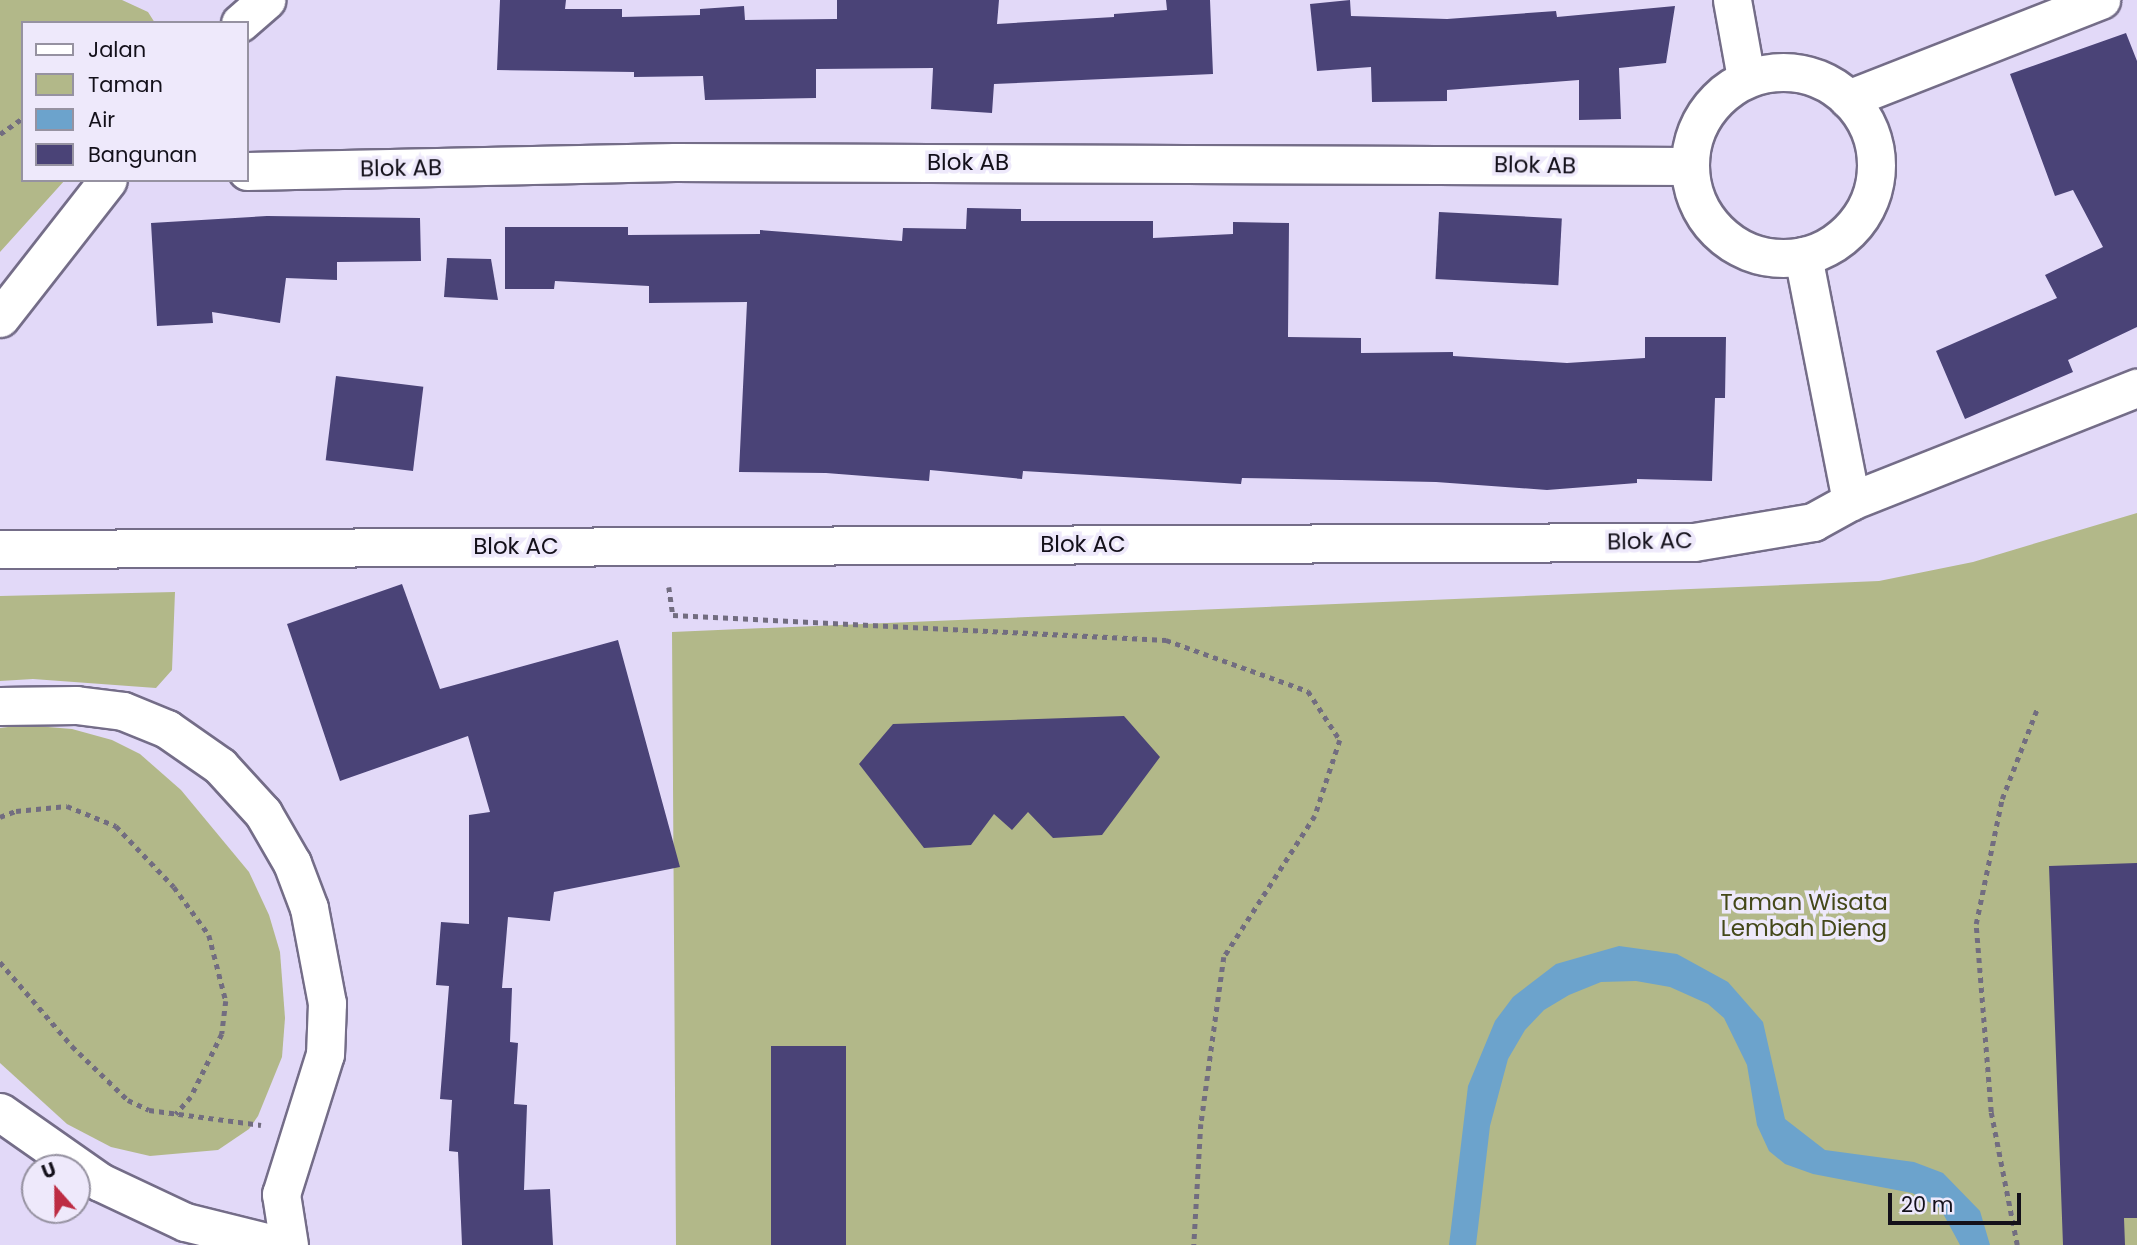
<!DOCTYPE html>
<html>
<head>
<meta charset="utf-8">
<style>
  body { margin:0 }
  #map { position:relative; width:2137px; height:1245px; overflow:hidden; background:#e2d9f8; font-family:Poppins,sans-serif }
  div>[style] { position:absolute }
  [style*='--x'] { left:calc(var(--x)*1px); top:calc(var(--y)*1px); width:calc(var(--w)*1px); rotate:calc(var(--a)*1deg) }
  .green>* { inset:0; background:#b2b889 }
  .water>* { inset:0; background:#6ca3cc }
  .building>* { inset:0; background:#4a4377; transform-origin:0 0 }
  .path>* { height:4.5px; margin-top:-2.25px; transform-origin:0; background:repeating-linear-gradient(90deg,#726d80 0 5px,transparent 0 10px) }
  .roads { filter:drop-shadow(2px 0 #746d88) drop-shadow(-2px 0 #746d88) drop-shadow(0 2px #746d88) drop-shadow(0 -2px #746d88) }
  .minor>* { height:37px; margin:-18.5px; padding:0 18.5px; transform-origin:18.5px; border-radius:18.5px; background:#fff }
  .minor>.ring { margin:-18.5px; padding:0; box-sizing:content-box; background:none; border:37px solid #fff; border-radius:50% }
  span { translate:-50% -50%; white-space:nowrap; text-align:center; line-height:1.15; -webkit-text-stroke:7px #eee9fb; paint-order:stroke }
  .street-label { font-size:23px; color:#13101a }
  .park-label { font-size:23px; color:#444819 }
  .legend { position:absolute; left:21px; top:21px; width:228px; height:161px; box-sizing:border-box; background:#eee9fb; border:2px solid #9692a1; margin:0; padding:9px 12px; list-style:none; font-size:21px; color:#13101a }
  .legend li { display:flex; align-items:center; gap:14px; height:35px }
  .legend b { width:35px; border:2px solid #9692a1 }
  .north { position:absolute; left:21px; top:1154px; width:70px; height:70px; box-sizing:border-box; background:#eee9fb; border:2px solid #9692a1; border-radius:50%; rotate:339deg; font-size:19px; font-weight:700; line-height:28px; text-align:center; color:#13101a }
  .north::after { content:''; display:block; margin:auto; width:24px; height:32px; background:#bd2c43; clip-path:polygon(50% 0,100% 100%,50% 72%,0 100%) }
  .scale { position:absolute; left:1888px; top:1193px; width:133px; height:32px; box-sizing:border-box; border:4px solid #13101a; border-top:0; padding-left:9px; font-size:21px; line-height:24px; white-space:nowrap; color:#13101a; -webkit-text-stroke:5px #eee9fb; paint-order:stroke }
</style>
</head>
<body>
<div id="map">
  <div class="green">
    <i style="clip-path:polygon(0 0,122px 0,148px 12px,155px 23px,23px 23px,23px 180px,65px 180px,0 252px)"></i>
    <i style="clip-path:polygon(2137px 513px,2137px 1245px,676px 1245px,672px 632px,1879px 581px,1973px 562px)"></i>
    <i style="clip-path:polygon(175px 592px,172px 670px,156px 688px,33px 679px,0 681px,0 596px)"></i>
    <i style="clip-path:polygon(24px 725px,72px 729px,112px 740px,140px 754px,181px 790px,249px 872px,269px 915px,280px 952px,285px 1018px,282px 1057px,258px 1116px,249px 1129px,218px 1150px,150px 1156px,111px 1147px,67px 1124px,0 1063px,0 728px)"></i>
  </div>
  <div class="water">
    <i style="clip-path:polygon(1619px 946px,1677px 954px,1728px 982px,1763px 1022px,1785px 1119px,1825px 1150px,1914px 1162px,1943px 1173px,1980px 1211px,1990px 1245px,1960px 1245px,1940px 1208px,1912px 1193px,1813px 1174px,1785px 1164px,1769px 1151px,1757px 1125px,1747px 1065px,1724px 1018px,1708px 1004px,1670px 987px,1636px 981px,1601px 982px,1569px 995px,1544px 1010px,1525px 1030px,1508px 1059px,1490px 1126px,1476px 1245px,1449px 1245px,1468px 1086px,1495px 1021px,1513px 997px,1556px 964px)"></i>
  </div>
  <div class="building">
    <i style="clip-path:polygon(500px 0,566px 0,565px 9px,622px 9px,622px 17px,700px 15px,700px 9px,744px 6px,745px 20px,837px 19px,837px 0,999px 0,997px 24px,1114px 17px,1114px 14px,1167px 10px,1166px 0,1210px 0,1213px 74px,994px 84px,992px 113px,931px 109px,933px 68px,816px 69px,816px 98px,705px 100px,703px 76px,634px 77px,634px 72px,497px 70px)"></i>
    <i style="clip-path:polygon(1350px 0,1351px 16px,1447px 19px,1556px 11px,1557px 17px,1675px 6px,1666px 63px,1619px 68px,1621px 119px,1579px 120px,1579px 80px,1447px 90px,1447px 101px,1372px 102px,1371px 67px,1317px 71px,1310px 4px)"></i>
    <i style="clip-path:polygon(2126px 33px,2137px 61px,2137px 327px,2068px 360px,2073px 372px,1965px 419px,1936px 351px,2057px 298px,2045px 275px,2103px 247px,2073px 190px,2055px 196px,2010px 74px)"></i>
    <i style="clip-path:polygon(967px 208px,1021px 209px,1021px 221px,1153px 221px,1153px 238px,1233px 234px,1233px 222px,1289px 223px,1288px 337px,1361px 338px,1361px 353px,1453px 352px,1453px 356px,1567px 363px,1645px 358px,1645px 337px,1726px 337px,1725px 398px,1715px 398px,1712px 481px,1637px 479px,1637px 483px,1547px 490px,1436px 482px,1242px 478px,1241px 484px,1023px 471px,1022px 479px,930px 470px,929px 481px,826px 473px,739px 472px,747px 302px,649px 303px,649px 286px,555px 281px,554px 289px,505px 289px,505px 227px,628px 227px,628px 235px,760px 234px,760px 230px,902px 241px,903px 228px,966px 229px)"></i>
    <i style="left:1439px;top:212px;width:123px;height:67px;rotate:3deg"></i>
    <i style="clip-path:polygon(267px 216px,420px 218px,421px 261px,337px 262px,337px 280px,286px 278px,280px 323px,212px 312px,213px 323px,157px 326px,151px 223px)"></i>
    <i style="clip-path:polygon(447px 258px,491px 259px,498px 300px,444px 297px)"></i>
    <i style="left:336px;top:376px;width:88px;height:85px;rotate:7deg"></i>
    <i style="clip-path:polygon(402px 584px,440px 689px,618px 640px,680px 867px,554px 892px,550px 921px,508px 917px,502px 988px,512px 988px,510px 1042px,518px 1043px,514px 1104px,527px 1105px,524px 1190px,550px 1189px,553px 1245px,462px 1245px,458px 1152px,449px 1151px,452px 1100px,440px 1099px,449px 986px,436px 985px,441px 922px,469px 924px,469px 815px,490px 812px,468px 736px,340px 781px,287px 624px)"></i>
    <i style="clip-path:polygon(1124px 716px,1160px 757px,1102px 835px,1053px 838px,1028px 812px,1012px 830px,994px 814px,971px 845px,924px 848px,859px 764px,893px 724px)"></i>
    <i style="clip-path:polygon(2137px 863px,2137px 1218px,2124px 1218px,2125px 1245px,2063px 1245px,2049px 866px)"></i>
    <i style="left:771px;top:1046px;width:75px;height:199px"></i>
  </div>
  <div class="path">
    <i style="--x:0;--y:134;--w:28;--a:-35"></i>
    <i style="--x:669;--y:587;--w:28;--a:82"></i>
    <i style="--x:673;--y:615;--w:494;--a:2.9"></i>
    <i style="--x:1166;--y:640;--w:151;--a:19.8"></i>
    <i style="--x:1308;--y:691;--w:59;--a:56.9"></i>
    <i style="--x:1340;--y:740;--w:80;--a:108.2"></i>
    <i style="--x:1315;--y:816;--w:168;--a:122.8"></i>
    <i style="--x:1224;--y:957;--w:169;--a:97.8"></i>
    <i style="--x:1201;--y:1124;--w:121;--a:93.3"></i>
    <i style="--x:0;--y:817;--w:17;--a:-21"></i>
    <i style="--x:16;--y:811;--w:51;--a:-5.6"></i>
    <i style="--x:67;--y:806;--w:53;--a:22.2"></i>
    <i style="--x:116;--y:826;--w:84;--a:46.4"></i>
    <i style="--x:174;--y:887;--w:59;--a:53.9"></i>
    <i style="--x:209;--y:935;--w:68;--a:75.6"></i>
    <i style="--x:226;--y:1001;--w:33;--a:97"></i>
    <i style="--x:222;--y:1034;--w:70;--a:116.2"></i>
    <i style="--x:191;--y:1097;--w:23;--a:131"></i>
    <i style="--x:0;--y:962;--w:111;--a:49.4"></i>
    <i style="--x:72;--y:1046;--w:78;--a:44"></i>
    <i style="--x:128;--y:1100;--w:23;--a:25"></i>
    <i style="--x:149;--y:1110;--w:113;--a:7.6"></i>
    <i style="--x:2017;--y:1245;--w:136;--a:-101.1"></i>
    <i style="--x:1991;--y:1112;--w:189;--a:-94.6"></i>
    <i style="--x:1976;--y:924;--w:128;--a:-78.3"></i>
    <i style="--x:2002;--y:799;--w:97;--a:-68.7"></i>
  </div>
  <div class="roads">
    <div class="minor">
      <i style="--x:1732;--y:0;--w:79;--a:79.8"></i>
      <i style="--x:240;--y:23;--w:35;--a:-41"></i>
      <i class="ring" style="left:1690px;top:72px;width:149px;height:149px"></i>
      <i style="--x:1848;--y:99;--w:272;--a:-21.4"></i>
      <i style="--x:247;--y:171;--w:428;--a:-1.2"></i>
      <i style="--x:675;--y:162;--w:1015;--a:0.23"></i>
      <i style="--x:1803;--y:256;--w:250;--a:78.9"></i>
      <i style="--x:0;--y:318;--w:175;--a:-52"></i>
      <i style="--x:0;--y:549;--w:1694;--a:-0.24"></i>
      <i style="--x:1694;--y:542;--w:121;--a:-9.5"></i>
      <i style="--x:1813;--y:522;--w:43;--a:-28.9"></i>
      <i style="--x:1851;--y:501;--w:308;--a:-21.6"></i>
      <i style="--x:0;--y:706;--w:76;--a:-0.8"></i>
      <i style="--x:76;--y:705;--w:47;--a:7.3"></i>
      <i style="--x:123;--y:711;--w:48;--a:22.2"></i>
      <i style="--x:167;--y:729;--w:65;--a:34.9"></i>
      <i style="--x:220;--y:766;--w:64;--a:47.5"></i>
      <i style="--x:263;--y:813;--w:58;--a:59.9"></i>
      <i style="--x:292;--y:863;--w:48;--a:69.3"></i>
      <i style="--x:309;--y:908;--w:97;--a:79.3"></i>
      <i style="--x:327;--y:1003;--w:51;--a:92.2"></i>
      <i style="--x:325;--y:1054;--w:147;--a:107.4"></i>
      <i style="--x:281;--y:1194;--w:52;--a:81.1"></i>
      <i style="--x:0;--y:1112;--w:122;--a:35"></i>
      <i style="--x:100;--y:1182;--w:94;--a:25.2"></i>
      <i style="--x:185;--y:1222;--w:96;--a:13.9"></i>
    </div>
  </div>
  <div class="street-label">
    <span style="left:968px;top:162px">Blok AB</span>
    <span style="left:1535px;top:165px;rotate:1deg">Blok AB</span>
    <span style="left:401px;top:168px;rotate:-1deg">Blok AB</span>
    <span style="left:1650px;top:541px;rotate:-1deg">Blok AC</span>
    <span style="left:1083px;top:544px">Blok AC</span>
    <span style="left:516px;top:546px">Blok AC</span>
  </div>
  <div class="park-label">
    <span style="left:1804px;top:915px">Taman Wisata<br>Lembah Dieng</span>
  </div>
  <ul class="legend">
  <li><b style="height:9px;background:#fff"></b>Jalan</li>
  <li><b style="height:19px;background:#b2b889"></b>Taman</li>
  <li><b style="height:19px;background:#6ca3cc"></b>Air</li>
  <li><b style="height:19px;background:#4a4377"></b>Bangunan</li>
  </ul>
  <div class="north">U</div>
  <div class="scale">20 m</div>
</div>
</body>
</html>
